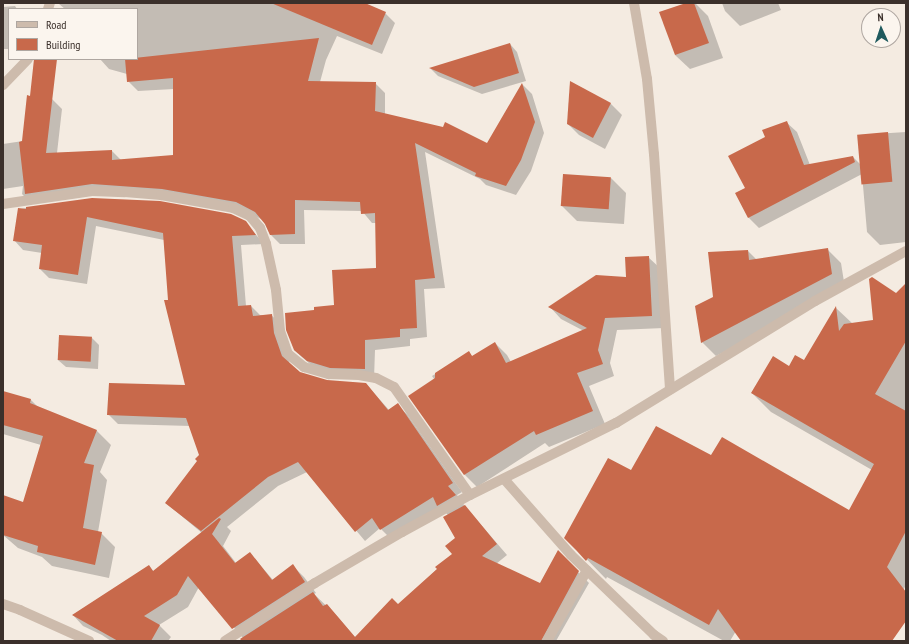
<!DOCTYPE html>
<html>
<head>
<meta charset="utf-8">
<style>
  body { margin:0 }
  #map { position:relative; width:909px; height:644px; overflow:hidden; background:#f4ebe1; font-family:"PT Sans Narrow",sans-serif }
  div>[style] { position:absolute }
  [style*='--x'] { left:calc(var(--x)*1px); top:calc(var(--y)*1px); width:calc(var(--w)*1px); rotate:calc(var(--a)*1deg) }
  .shadow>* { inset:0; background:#0003 }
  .building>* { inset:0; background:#c8694b; transform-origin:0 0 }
  .minor>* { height:10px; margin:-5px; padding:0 5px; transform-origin:5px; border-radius:5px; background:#cdbbac }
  span { translate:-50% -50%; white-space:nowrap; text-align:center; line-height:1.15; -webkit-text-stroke:3px #fbf5ee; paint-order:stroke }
  .frame { position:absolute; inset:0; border:4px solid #3b302b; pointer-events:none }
  .legend { position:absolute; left:8px; top:8px; width:130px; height:52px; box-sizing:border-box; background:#fbf5ee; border:1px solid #aea6a0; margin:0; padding:5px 7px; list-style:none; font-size:12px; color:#3b302b }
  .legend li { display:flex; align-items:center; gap:8px; height:20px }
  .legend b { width:20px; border:1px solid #aea6a0 }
  .north { position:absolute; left:861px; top:8px; width:40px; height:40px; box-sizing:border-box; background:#fbf5ee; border:1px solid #aea6a0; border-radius:50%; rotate:357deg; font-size:11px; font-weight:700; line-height:16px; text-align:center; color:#3b302b }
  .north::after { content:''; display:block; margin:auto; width:14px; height:18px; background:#1f5a5e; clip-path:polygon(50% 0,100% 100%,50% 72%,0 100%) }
</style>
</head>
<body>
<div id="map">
  <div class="shadow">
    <i style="clip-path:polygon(362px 3px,385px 13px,395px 23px,382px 54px,337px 36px,326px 60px,320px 82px,375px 83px,385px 93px,385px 114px,488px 145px,522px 84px,532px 94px,544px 133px,531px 171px,516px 195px,486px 185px,480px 179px,425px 152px,445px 288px,424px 289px,427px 337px,410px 339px,410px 346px,375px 350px,374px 379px,318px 371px,294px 350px,315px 310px,335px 306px,378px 269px,376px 223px,372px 223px,362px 211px,304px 210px,305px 244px,280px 244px,270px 234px,263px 220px,245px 211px,173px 198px,102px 194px,32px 204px,22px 194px,23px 186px,3px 189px,3px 144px,23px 141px,52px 99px,62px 109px,57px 153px,112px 151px,121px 160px,174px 156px,174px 89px,138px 91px,128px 81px,127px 74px,109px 69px,100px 59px,137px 59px,137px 9px,65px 9px,59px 4px)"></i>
    <i style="clip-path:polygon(689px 3px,695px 3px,708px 16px,723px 58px,690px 69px,675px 55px)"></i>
    <i style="clip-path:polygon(722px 3px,778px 3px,781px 10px,740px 26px,725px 11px)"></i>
    <i style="clip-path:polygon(15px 6px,17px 9px,9px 9px,9px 49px,3px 49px,3px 7px)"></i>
    <i style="clip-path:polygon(510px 44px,517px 52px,526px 81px,482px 94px,438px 76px,431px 69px)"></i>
    <i style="clip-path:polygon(571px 82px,611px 104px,622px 115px,605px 149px,579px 135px,568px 124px)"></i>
    <i style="clip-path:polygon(786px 122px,797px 132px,810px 165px,853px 157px,861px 165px,859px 135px,906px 132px,906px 242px,880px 245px,867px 232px,862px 174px,759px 228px,749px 218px,736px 194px,747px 188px,766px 138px)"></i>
    <i style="clip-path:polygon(611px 178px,626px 193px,624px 224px,577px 221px,562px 206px)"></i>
    <i style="clip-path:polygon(evenodd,92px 199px,245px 222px,264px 244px,241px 245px,246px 306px,251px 306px,260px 315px,271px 315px,281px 324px,283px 343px,290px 365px,300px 373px,327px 381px,366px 384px,389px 410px,397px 405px,407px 414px,462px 492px,457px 495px,464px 505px,507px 555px,496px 564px,540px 584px,558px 552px,589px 583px,556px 641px,243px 641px,243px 638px,199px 587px,188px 607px,159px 625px,171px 637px,168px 641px,111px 641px,102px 635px,83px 626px,73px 615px,149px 566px,154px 572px,202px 533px,166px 503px,198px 461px,200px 456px,191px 426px,118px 424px,108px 414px,186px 386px,169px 301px,164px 240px,96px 226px,87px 284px,49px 278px,40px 269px,42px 253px,23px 250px,14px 240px,19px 209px,92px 199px,307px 472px,365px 541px,380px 528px,390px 538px,440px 507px,448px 515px,456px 539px,453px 554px,398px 606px,355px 637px,337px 616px,314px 594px,316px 593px,304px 577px,293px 566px,273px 580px,250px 553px,236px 563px,223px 546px,231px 531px,227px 527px,278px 486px,307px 472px)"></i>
    <i style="clip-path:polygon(828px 250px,841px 263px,845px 288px,716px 356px,702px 342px,714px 298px,748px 251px,757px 260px)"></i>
    <i style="clip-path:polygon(648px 257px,661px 269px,664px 328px,617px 330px,610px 363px,614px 376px,589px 386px,605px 424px,549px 447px,545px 443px,477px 487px,465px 475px,410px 396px,435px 380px,432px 376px,469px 353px,473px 357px,495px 343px,507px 355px,511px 362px,584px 331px,561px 319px,550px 307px,627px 278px)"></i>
    <i style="clip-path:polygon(906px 284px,906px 585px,875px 641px,743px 641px,736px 631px,730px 641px,724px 641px,607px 577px,606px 579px,566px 538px,631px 471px,711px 457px,849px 512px,872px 470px,771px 412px,752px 393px,789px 367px,804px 362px,836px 308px,853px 324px,874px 321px)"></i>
    <i style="clip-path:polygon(92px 338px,99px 345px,98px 369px,66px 367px,58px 360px)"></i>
    <i style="clip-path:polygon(3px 392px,31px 400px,39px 408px,97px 431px,111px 445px,100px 472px,107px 480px,98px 532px,101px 533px,115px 547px,109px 578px,52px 566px,42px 557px,18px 548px,3px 535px,3px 496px,24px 503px,41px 445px,3px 434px)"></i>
  </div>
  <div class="building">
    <i style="clip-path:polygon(271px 3px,365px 3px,386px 12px,372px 45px)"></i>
    <i style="clip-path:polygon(686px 3px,694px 3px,709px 43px,675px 55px,659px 12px)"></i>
    <i style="clip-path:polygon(319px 38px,308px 81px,376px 82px,375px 111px,443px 127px,445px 122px,487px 143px,522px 83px,535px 122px,521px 160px,506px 186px,475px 176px,476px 173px,415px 143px,435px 278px,415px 280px,417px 328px,400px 329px,400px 337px,365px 340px,365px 369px,330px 368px,307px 361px,294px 350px,286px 330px,285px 313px,314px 310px,314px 307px,334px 305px,332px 270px,376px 268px,375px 213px,361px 214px,360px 202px,295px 200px,295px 234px,270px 235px,265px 224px,255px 212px,236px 202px,162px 189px,92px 184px,25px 194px,19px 142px,22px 141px,27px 95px,30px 96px,34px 59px,57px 59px,46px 153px,112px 150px,112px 160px,173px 155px,173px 78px,127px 82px,125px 59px)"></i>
    <i style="clip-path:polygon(510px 43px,519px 73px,474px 87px,429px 68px)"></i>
    <i style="clip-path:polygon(570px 81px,611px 103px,593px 138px,567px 124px)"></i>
    <i style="clip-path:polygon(787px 121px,804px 165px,853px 156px,855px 162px,748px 218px,735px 193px,745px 188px,728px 156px,765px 137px,762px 130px)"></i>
    <i style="left:888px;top:132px;width:50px;height:31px;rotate:85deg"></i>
    <i style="left:563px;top:174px;width:48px;height:32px;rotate:4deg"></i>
    <i style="clip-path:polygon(92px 198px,160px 201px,231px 214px,246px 221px,256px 235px,232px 236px,238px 306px,251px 305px,253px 316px,272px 314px,274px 333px,282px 356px,300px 372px,327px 380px,366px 383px,388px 410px,398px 403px,453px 483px,448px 486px,456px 495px,437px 506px,433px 497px,380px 530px,372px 518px,355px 532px,298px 462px,268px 477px,201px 531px,165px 503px,197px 461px,195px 459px,199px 455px,186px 418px,107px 415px,109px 383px,185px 385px,164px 300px,168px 300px,163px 233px,87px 217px,78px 275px,39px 269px,42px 245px,13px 241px,18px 208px,26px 209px,26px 207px)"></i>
    <i style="clip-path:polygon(828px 248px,832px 274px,701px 343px,695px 306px,713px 297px,708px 252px,748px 250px,749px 260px)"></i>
    <i style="clip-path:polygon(649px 256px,652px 316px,605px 318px,598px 350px,603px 364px,577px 373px,593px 411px,536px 435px,534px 431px,464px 475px,408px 396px,435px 378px,435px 373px,469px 351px,472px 356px,495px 342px,506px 363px,587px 328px,548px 307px,596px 275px,626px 277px,625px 257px)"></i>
    <i style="clip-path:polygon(872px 277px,896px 293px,906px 283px,906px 341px,875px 394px,906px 411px,906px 531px,887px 567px,906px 592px,906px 621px,892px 641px,741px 641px,718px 609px,709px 625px,588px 558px,586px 561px,576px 550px,564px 538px,608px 458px,631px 470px,656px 426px,711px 455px,722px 437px,849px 510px,874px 464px,751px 393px,773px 356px,789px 366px,795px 355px,804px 360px,836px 306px,839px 331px,844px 324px,873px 320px,869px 279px)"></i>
    <i style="left:59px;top:335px;width:33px;height:25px;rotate:3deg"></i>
    <i style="clip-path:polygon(3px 391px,31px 399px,30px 403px,97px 430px,84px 463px,94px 465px,83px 528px,102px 532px,95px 565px,37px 552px,38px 546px,3px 535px,3px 495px,23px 502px,43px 436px,3px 425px)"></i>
    <i style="clip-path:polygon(465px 505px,497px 544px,482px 556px,540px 583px,558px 550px,579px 571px,541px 641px,242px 641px,240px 639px,313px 592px,323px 606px,327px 604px,355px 637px,392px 598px,398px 604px,437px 569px,435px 567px,452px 554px,445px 546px,455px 538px,443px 517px)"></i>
    <i style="clip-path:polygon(219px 518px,221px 519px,212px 534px,235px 563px,250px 552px,272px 580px,293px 564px,305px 582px,232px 629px,188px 576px,177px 595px,144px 616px,160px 625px,151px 641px,118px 641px,72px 615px,149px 565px,153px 571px)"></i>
  </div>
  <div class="minor">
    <i style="--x:634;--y:3;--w:77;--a:80.3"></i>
    <i style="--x:647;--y:79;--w:75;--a:84.7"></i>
    <i style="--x:654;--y:154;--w:236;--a:86.1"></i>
    <i style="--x:48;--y:9;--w:6;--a:-72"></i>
    <i style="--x:3;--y:85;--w:36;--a:-46"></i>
    <i style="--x:3;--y:204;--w:90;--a:-8.3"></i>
    <i style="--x:92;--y:191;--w:33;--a:2"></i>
    <i style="--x:125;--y:192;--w:36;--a:5"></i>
    <i style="--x:161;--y:195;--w:73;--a:10.2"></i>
    <i style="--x:233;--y:208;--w:19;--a:25"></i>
    <i style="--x:250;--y:216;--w:16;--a:50"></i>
    <i style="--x:260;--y:228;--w:17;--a:69"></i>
    <i style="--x:266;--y:244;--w:47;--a:77.7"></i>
    <i style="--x:276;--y:290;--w:41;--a:84.4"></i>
    <i style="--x:280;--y:331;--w:24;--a:71"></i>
    <i style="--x:288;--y:354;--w:21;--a:39"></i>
    <i style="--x:304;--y:367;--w:26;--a:16"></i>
    <i style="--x:329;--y:374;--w:30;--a:2"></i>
    <i style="--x:359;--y:375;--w:17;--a:10"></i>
    <i style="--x:376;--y:378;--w:20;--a:27"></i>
    <i style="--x:394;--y:387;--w:132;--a:54.9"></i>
    <i style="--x:504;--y:479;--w:101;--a:48.6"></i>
    <i style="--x:571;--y:555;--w:115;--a:43.9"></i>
    <i style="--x:654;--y:635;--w:11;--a:34"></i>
    <i style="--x:3;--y:604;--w:18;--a:19"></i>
    <i style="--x:20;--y:610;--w:76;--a:24.2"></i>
    <i style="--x:225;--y:641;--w:107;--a:-32.8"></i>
    <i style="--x:315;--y:583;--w:101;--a:-30.4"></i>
    <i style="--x:402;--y:532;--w:77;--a:-28.6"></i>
    <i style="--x:470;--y:495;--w:163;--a:-26.3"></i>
    <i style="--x:616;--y:423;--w:233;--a:-31.5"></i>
    <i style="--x:815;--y:301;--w:104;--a:-28.8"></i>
    <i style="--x:547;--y:641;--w:81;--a:-60.6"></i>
  </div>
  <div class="frame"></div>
  <ul class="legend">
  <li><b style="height:5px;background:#cdbbac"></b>Road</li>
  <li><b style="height:11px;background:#c8694b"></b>Building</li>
  </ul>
  <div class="north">N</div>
</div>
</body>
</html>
